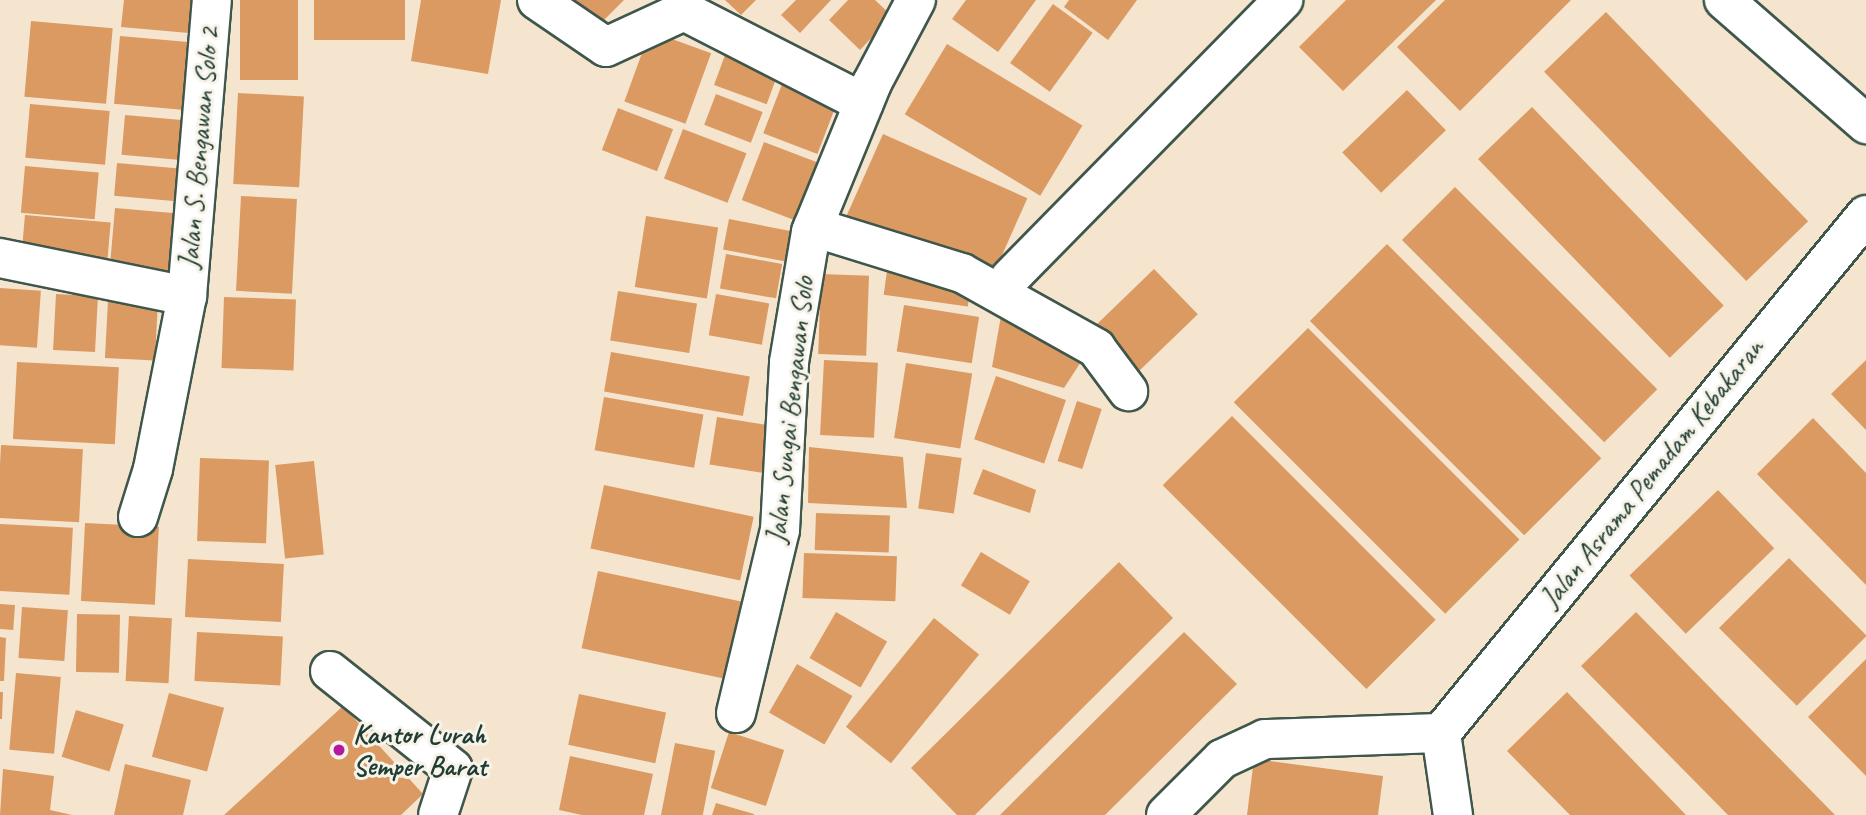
<!DOCTYPE html>
<html>
<head>
<meta charset="utf-8">
<style>
  body { margin:0 }
  #map { position:relative; width:1866px; height:815px; overflow:hidden; background:#f5e5cf; font-family:Caveat,sans-serif }
  div>[style] { position:absolute }
  [style*='--x'] { left:calc(var(--x)*1px); top:calc(var(--y)*1px); width:calc(var(--w)*1px); rotate:calc(var(--a)*1deg) }
  .building>* { inset:0; background:#da9a62; transform-origin:0 0 }
  .roads { filter:drop-shadow(2px 0 #3f564b) drop-shadow(-2px 0 #3f564b) drop-shadow(0 2px #3f564b) drop-shadow(0 -2px #3f564b) }
  .minor>* { height:38px; margin:-19px; padding:0 19px; transform-origin:19px; border-radius:19px; background:#fff }
  .dots>* { width:19px; height:19px; translate:-50% -50%; box-sizing:border-box; border:4px solid #f7f3e8; border-radius:50% }
  span { translate:-50% -50%; white-space:nowrap; text-align:center; line-height:1.15; -webkit-text-stroke:6px #f7f3e8; paint-order:stroke }
  .street-label { font-size:28px; color:#1f3d34 }
  .poi-label { font-size:28px; color:#1f3d34; font-weight:700 }
  .left { translate:0 -50%; text-align:left }
</style>
</head>
<body>
<div id="map">
  <div class="building">
    <i style="clip-path:polygon(124px 0,192px 0,189px 33px,121px 27px)"></i>
    <i style="left:240px;top:0;width:58px;height:80px"></i>
    <i style="left:314px;top:0;width:91px;height:40px"></i>
    <i style="clip-path:polygon(421px 0,501px 0,488px 74px,411px 61px)"></i>
    <i style="clip-path:polygon(571px 0,624px 0,598px 26px)"></i>
    <i style="clip-path:polygon(725px 0,756px 0,741px 15px)"></i>
    <i style="clip-path:polygon(796px 0,831px 0,800px 33px,781px 15px)"></i>
    <i style="clip-path:polygon(848px 0,875px 0,892px 16px,860px 50px,829px 20px)"></i>
    <i style="clip-path:polygon(966px 0,1036px 0,998px 52px,952px 19px)"></i>
    <i style="clip-path:polygon(1069px 0,1137px 0,1108px 40px,1064px 7px)"></i>
    <i style="clip-path:polygon(1346px 0,1436px 0,1343px 91px,1299px 47px)"></i>
    <i style="clip-path:polygon(1445px 0,1571px 0,1460px 111px,1397px 47px)"></i>
    <i style="left:1053px;top:4px;width:49px;height:73px;rotate:36deg"></i>
    <i style="left:1606px;top:12px;width:291px;height:86px;rotate:46deg"></i>
    <i style="left:31px;top:21px;width:82px;height:76px;rotate:5deg"></i>
    <i style="left:650px;top:31px;width:65px;height:75px;rotate:20deg"></i>
    <i style="left:120px;top:36px;width:71px;height:68px;rotate:5deg"></i>
    <i style="left:947px;top:44px;width:158px;height:82px;rotate:31deg"></i>
    <i style="left:725px;top:55px;width:56px;height:32px;rotate:20deg"></i>
    <i style="left:784px;top:79px;width:58px;height:58px;rotate:21deg"></i>
    <i style="left:1407px;top:90px;width:56px;height:90px;rotate:46deg"></i>
    <i style="left:238px;top:93px;width:66px;height:91px;rotate:3deg"></i>
    <i style="left:716px;top:94px;width:50px;height:33px;rotate:21deg"></i>
    <i style="left:30px;top:104px;width:80px;height:54px;rotate:5deg"></i>
    <i style="left:1532px;top:107px;width:276px;height:75px;rotate:46deg"></i>
    <i style="left:618px;top:108px;width:59px;height:45px;rotate:21deg"></i>
    <i style="left:125px;top:115px;width:68px;height:40px;rotate:5deg"></i>
    <i style="left:683px;top:129px;width:68px;height:53px;rotate:21deg"></i>
    <i style="left:883px;top:134px;width:158px;height:89px;rotate:24deg"></i>
    <i style="left:764px;top:142px;width:61px;height:62px;rotate:21deg"></i>
    <i style="left:117px;top:163px;width:68px;height:33px;rotate:5deg"></i>
    <i style="left:25px;top:166px;width:74px;height:47px;rotate:5deg"></i>
    <i style="left:1455px;top:187px;width:286px;height:75px;rotate:45deg"></i>
    <i style="left:241px;top:196px;width:56px;height:95px;rotate:3deg"></i>
    <i style="left:115px;top:208px;width:75px;height:66px;rotate:5deg"></i>
    <i style="left:25px;top:215px;width:86px;height:46px;rotate:5deg"></i>
    <i style="left:646px;top:216px;width:73px;height:72px;rotate:9deg"></i>
    <i style="left:729px;top:219px;width:65px;height:31px;rotate:11deg"></i>
    <i style="left:1387px;top:244px;width:303px;height:109px;rotate:45deg"></i>
    <i style="left:726px;top:254px;width:57px;height:35px;rotate:10deg"></i>
    <i style="left:1154px;top:269px;width:63px;height:91px;rotate:46deg"></i>
    <i style="left:887px;top:271px;width:85px;height:24px;rotate:8deg"></i>
    <i style="left:821px;top:274px;width:48px;height:80px;rotate:2deg"></i>
    <i style="left:0;top:288px;width:41px;height:57px;rotate:4deg"></i>
    <i style="left:618px;top:291px;width:80px;height:50px;rotate:9deg"></i>
    <i style="left:56px;top:294px;width:42px;height:56px;rotate:3deg"></i>
    <i style="left:716px;top:294px;width:54px;height:42px;rotate:10deg"></i>
    <i style="left:224px;top:297px;width:72px;height:71px;rotate:2deg"></i>
    <i style="clip-path:polygon(1004px 299px,1088px 351px,1064px 388px,992px 367px)"></i>
    <i style="left:108px;top:300px;width:50px;height:58px;rotate:3deg"></i>
    <i style="left:904px;top:305px;width:76px;height:47px;rotate:9deg"></i>
    <i style="left:1308px;top:328px;width:299px;height:105px;rotate:45deg"></i>
    <i style="left:611px;top:352px;width:141px;height:40px;rotate:10deg"></i>
    <i style="left:824px;top:360px;width:54px;height:75px;rotate:3deg"></i>
    <i style="clip-path:polygon(1866px 360px,1866px 430px,1831px 394px)"></i>
    <i style="left:17px;top:362px;width:102px;height:77px;rotate:3deg"></i>
    <i style="left:906px;top:363px;width:67px;height:76px;rotate:9deg"></i>
    <i style="left:996px;top:376px;width:74px;height:67px;rotate:19deg"></i>
    <i style="left:604px;top:397px;width:101px;height:54px;rotate:10deg"></i>
    <i style="left:1077px;top:401px;width:26px;height:63px;rotate:18deg"></i>
    <i style="left:1232px;top:416px;width:288px;height:98px;rotate:45deg"></i>
    <i style="left:717px;top:417px;width:53px;height:48px;rotate:9deg"></i>
    <i style="clip-path:polygon(1813px 418px,1866px 473px,1866px 585px,1757px 474px)"></i>
    <i style="left:1px;top:445px;width:82px;height:73px;rotate:3deg"></i>
    <i style="clip-path:polygon(809px 447px,903px 457px,907px 508px,808px 503px)"></i>
    <i style="left:926px;top:453px;width:36px;height:56px;rotate:8deg"></i>
    <i style="left:200px;top:458px;width:69px;height:83px;rotate:2deg"></i>
    <i style="left:314px;top:461px;width:94px;height:39px;rotate:84deg"></i>
    <i style="clip-path:polygon(983px 469px,1036px 490px,1030px 513px,973px 494px)"></i>
    <i style="left:604px;top:485px;width:153px;height:65px;rotate:12deg"></i>
    <i style="left:1718px;top:490px;width:81px;height:123px;rotate:46deg"></i>
    <i style="left:816px;top:513px;width:74px;height:37px;rotate:2deg"></i>
    <i style="left:85px;top:523px;width:74px;height:78px;rotate:3deg"></i>
    <i style="left:0;top:524px;width:73px;height:67px;rotate:3deg"></i>
    <i style="left:981px;top:552px;width:57px;height:39px;rotate:31deg"></i>
    <i style="left:804px;top:553px;width:93px;height:45px;rotate:2deg"></i>
    <i style="left:1789px;top:558px;width:110px;height:99px;rotate:45deg"></i>
    <i style="left:188px;top:559px;width:96px;height:58px;rotate:3deg"></i>
    <i style="clip-path:polygon(1119px 562px,1173px 618px,975px 815px,957px 815px,911px 768px)"></i>
    <i style="left:598px;top:571px;width:150px;height:79px;rotate:12deg"></i>
    <i style="left:0;top:604px;width:15px;height:25px;rotate:4deg"></i>
    <i style="left:22px;top:607px;width:46px;height:51px;rotate:4deg"></i>
    <i style="left:836px;top:612px;width:59px;height:53px;rotate:30deg"></i>
    <i style="clip-path:polygon(1636px 612px,1835px 815px,1728px 815px,1581px 666px)"></i>
    <i style="left:77px;top:614px;width:43px;height:58px;rotate:1deg"></i>
    <i style="left:129px;top:616px;width:43px;height:65px;rotate:3deg"></i>
    <i style="left:934px;top:618px;width:58px;height:140px;rotate:39deg"></i>
    <i style="left:197px;top:632px;width:86px;height:49px;rotate:3deg"></i>
    <i style="clip-path:polygon(1184px 632px,1237px 684px,1105px 815px,1000px 815px)"></i>
    <i style="clip-path:polygon(0 637px,6px 638px,4px 681px,0 681px)"></i>
    <i style="clip-path:polygon(1866px 659px,1866px 776px,1808px 717px)"></i>
    <i style="left:797px;top:664px;width:64px;height:56px;rotate:30deg"></i>
    <i style="left:16px;top:673px;width:45px;height:77px;rotate:5deg"></i>
    <i style="clip-path:polygon(0 692px,3px 692px,2px 719px,0 719px)"></i>
    <i style="clip-path:polygon(1567px 692px,1686px 815px,1570px 815px,1507px 751px)"></i>
    <i style="left:169px;top:693px;width:57px;height:66px;rotate:15deg"></i>
    <i style="left:579px;top:694px;width:89px;height:52px;rotate:12deg"></i>
    <i style="clip-path:polygon(343px 706px,423px 794px,401px 815px,224px 815px)"></i>
    <i style="left:76px;top:710px;width:50px;height:49px;rotate:17deg"></i>
    <i style="left:729px;top:732px;width:58px;height:59px;rotate:18deg"></i>
    <i style="left:675px;top:743px;width:41px;height:74px;rotate:11deg"></i>
    <i style="clip-path:polygon(570px 756px,653px 774px,644px 815px,582px 815px,559px 810px)"></i>
    <i style="clip-path:polygon(1254px 759px,1383px 776px,1378px 815px,1247px 815px)"></i>
    <i style="clip-path:polygon(125px 764px,191px 780px,183px 815px,114px 815px)"></i>
    <i style="clip-path:polygon(3px 769px,54px 776px,50px 810px,72px 815px,0 815px)"></i>
    <i style="clip-path:polygon(716px 803px,754px 814px,754px 815px,712px 815px)"></i>
  </div>
  <div class="roads">
    <div class="minor">
      <i style="--x:537;--y:0;--w:83;--a:34.3"></i>
      <i style="--x:606;--y:47;--w:86;--a:-24.8"></i>
      <i style="--x:684;--y:11;--w:202;--a:27.1"></i>
      <i style="--x:1724;--y:0;--w:189;--a:41.1"></i>
      <i style="--x:813;--y:227;--w:156;--a:17.2"></i>
      <i style="--x:962;--y:273;--w:154;--a:29.2"></i>
      <i style="--x:1096;--y:348;--w:54;--a:53.3"></i>
      <i style="--x:0;--y:258;--w:191;--a:11.5"></i>
      <i style="--x:1010;--y:278;--w:390;--a:-45.5"></i>
      <i style="--x:138;--y:517;--w:50;--a:-72.6"></i>
      <i style="--x:153;--y:469;--w:176;--a:-78.9"></i>
      <i style="--x:187;--y:296;--w:297;--a:-85.2"></i>
      <i style="--x:330;--y:671;--w:157;--a:38.5"></i>
      <i style="--x:453;--y:769;--w:48;--a:108.1"></i>
      <i style="--x:736;--y:713;--w:188;--a:-76.5"></i>
      <i style="--x:780;--y:530;--w:168;--a:-86.9"></i>
      <i style="--x:789;--y:362;--w:132;--a:-80.4"></i>
      <i style="--x:811;--y:232;--w:161;--a:-67.7"></i>
      <i style="--x:872;--y:83;--w:94;--a:-62.1"></i>
      <i style="--x:1441;--y:733;--w:83;--a:81.7"></i>
      <i style="--x:1166;--y:815;--w:79;--a:-45"></i>
      <i style="--x:1222;--y:759;--w:47;--a:-24.9"></i>
      <i style="--x:1265;--y:739;--w:176;--a:-2"></i>
      <i style="--x:1441;--y:733;--w:670;--a:-50.63"></i>
    </div>
  </div>
  <div class="dots">
    <i style="left:339px;top:750px;background:#b5179e"></i>
  </div>
  <div class="street-label">
    <span style="left:199px;top:148px;rotate:-85deg">Jalan S. Bengawan Solo 2</span>
    <span style="left:790px;top:410px;rotate:-84deg">Jalan Sungai Bengawan Solo</span>
    <span style="left:1652px;top:473px;rotate:-51deg">Jalan Asrama Pemadam Kebakaran</span>
  </div>
  <div class="poi-label">
    <span class="left" style="left:353px;top:750px">Kantor Lurah<br>Semper Barat</span>
  </div>
</div>
</body>
</html>
